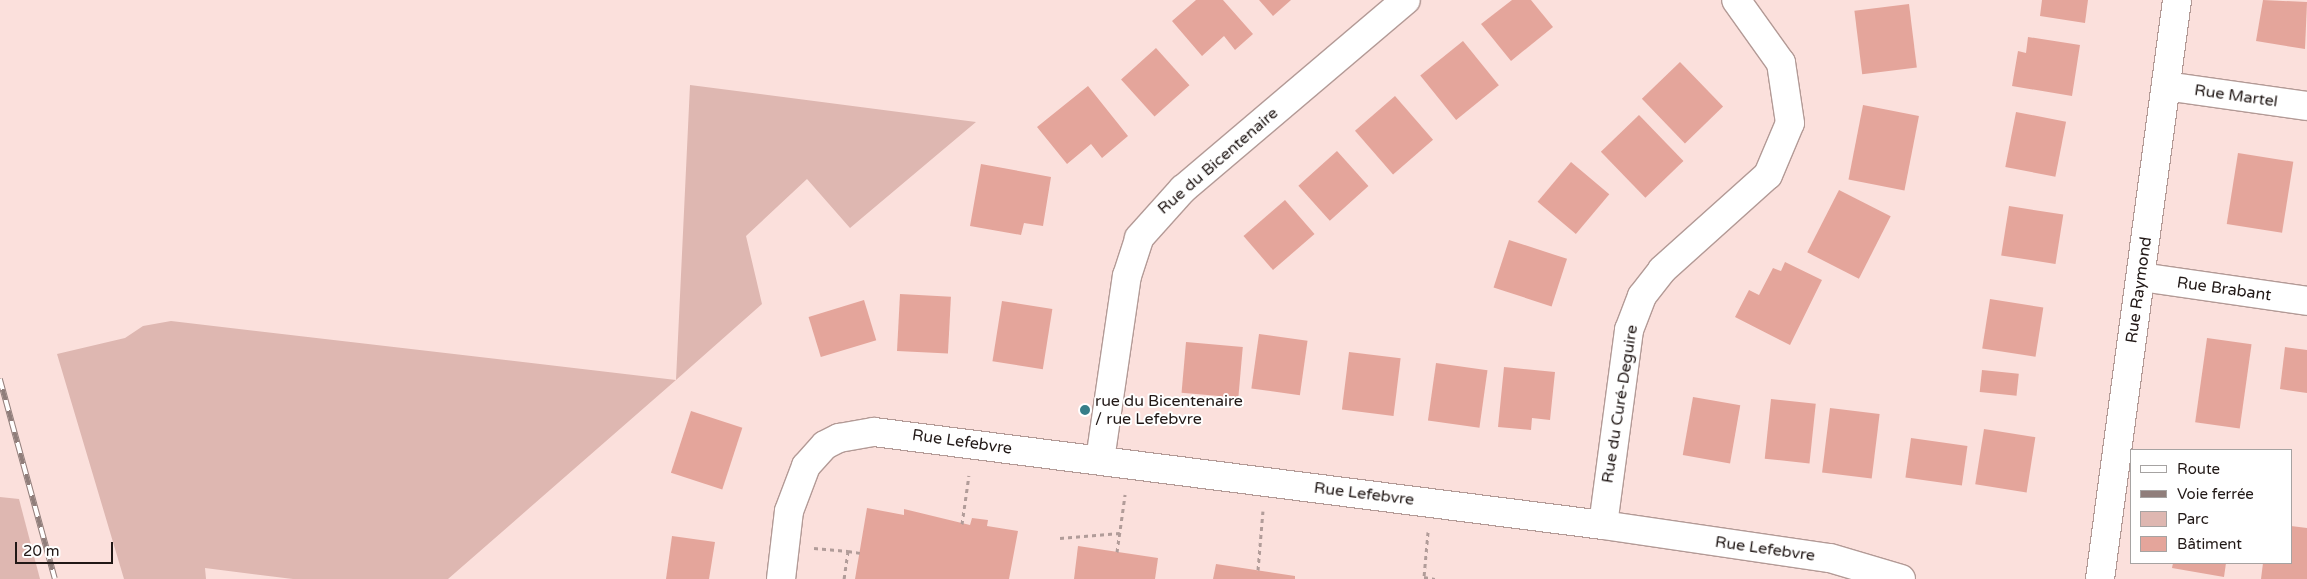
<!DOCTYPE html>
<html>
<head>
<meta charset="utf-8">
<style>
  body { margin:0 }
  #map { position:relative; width:2307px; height:579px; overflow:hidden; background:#fbe0dc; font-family:"Varela Round",sans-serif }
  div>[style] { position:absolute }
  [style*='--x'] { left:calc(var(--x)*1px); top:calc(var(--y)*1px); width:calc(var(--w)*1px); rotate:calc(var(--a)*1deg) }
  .green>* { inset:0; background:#deb7b1 }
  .building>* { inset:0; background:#e4a59b; transform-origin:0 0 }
  .path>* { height:3px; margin-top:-1.5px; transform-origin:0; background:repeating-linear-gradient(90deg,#b19c99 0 4px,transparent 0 8px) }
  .roads { filter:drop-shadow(1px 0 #b39a96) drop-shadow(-1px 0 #b39a96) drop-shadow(0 1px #b39a96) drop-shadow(0 -1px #b39a96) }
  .minor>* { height:28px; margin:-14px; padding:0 14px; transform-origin:14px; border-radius:14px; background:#fff }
  .rail>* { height:5.5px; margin-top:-2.75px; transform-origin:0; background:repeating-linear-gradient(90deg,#fff 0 11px,#907e7b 0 22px); box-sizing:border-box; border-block:1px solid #907e7b }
  .dots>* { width:14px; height:14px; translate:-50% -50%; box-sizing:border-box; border:2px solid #fff; border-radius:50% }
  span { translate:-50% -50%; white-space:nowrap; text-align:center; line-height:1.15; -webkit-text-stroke:4px #fff; paint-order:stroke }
  .street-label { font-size:16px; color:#211816 }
  .poi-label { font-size:16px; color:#211816 }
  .left { translate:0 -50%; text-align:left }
  .legend { position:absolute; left:2130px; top:449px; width:162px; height:115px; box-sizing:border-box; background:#fff; border:1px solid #a6a3a2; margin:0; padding:6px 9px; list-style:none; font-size:15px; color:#211816 }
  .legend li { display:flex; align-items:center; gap:10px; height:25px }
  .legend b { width:25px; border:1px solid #a6a3a2 }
  .scale { position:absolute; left:15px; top:542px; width:98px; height:22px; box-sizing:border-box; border:2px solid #211816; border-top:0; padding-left:6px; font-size:15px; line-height:18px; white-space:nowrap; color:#211816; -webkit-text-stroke:4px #fff; paint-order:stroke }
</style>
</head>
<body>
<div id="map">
  <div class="green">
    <i style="clip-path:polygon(690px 85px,976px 122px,850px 228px,807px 179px,746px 236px,762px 304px,676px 380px,448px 579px,293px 579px,205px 568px,206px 579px,124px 579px,57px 354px,125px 338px,143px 326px,171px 321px,676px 380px)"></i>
    <i style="clip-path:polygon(0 497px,19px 499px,40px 579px,0 579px)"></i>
  </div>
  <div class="building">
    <i style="clip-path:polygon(1196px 0,1223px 0,1253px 34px,1235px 50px,1224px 36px,1202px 56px,1172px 21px)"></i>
    <i style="clip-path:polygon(1259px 0,1291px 0,1273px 16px)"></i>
    <i style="clip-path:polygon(1512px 0,1531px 0,1553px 27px,1511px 61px,1481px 24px)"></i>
    <i style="clip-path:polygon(2042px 0,2088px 0,2085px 23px,2040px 16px)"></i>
    <i style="clip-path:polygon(2263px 0,2307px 2px,2305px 49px,2256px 41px)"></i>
    <i style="left:1909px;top:4px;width:64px;height:55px;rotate:83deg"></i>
    <i style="clip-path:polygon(2028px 37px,2080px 45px,2072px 96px,2012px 86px,2018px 51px,2026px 53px)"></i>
    <i style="left:1463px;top:41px;width:57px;height:55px;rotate:51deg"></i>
    <i style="left:1156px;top:48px;width:50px;height:47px;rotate:48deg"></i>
    <i style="left:1680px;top:62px;width:62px;height:53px;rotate:46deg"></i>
    <i style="clip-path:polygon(1088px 86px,1128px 136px,1102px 158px,1091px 144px,1067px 164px,1037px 127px)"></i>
    <i style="left:1395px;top:96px;width:58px;height:53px;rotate:49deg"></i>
    <i style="left:1863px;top:105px;width:57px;height:76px;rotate:11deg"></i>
    <i style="left:2016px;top:112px;width:51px;height:56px;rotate:11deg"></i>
    <i style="left:1639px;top:115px;width:64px;height:53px;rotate:46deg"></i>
    <i style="left:1337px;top:151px;width:47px;height:52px;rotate:48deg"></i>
    <i style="left:2238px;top:153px;width:56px;height:72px;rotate:9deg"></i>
    <i style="left:1571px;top:162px;width:50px;height:52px;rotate:40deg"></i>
    <i style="clip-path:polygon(981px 164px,1051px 177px,1043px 226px,1024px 223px,1021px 235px,970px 226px)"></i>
    <i style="left:1839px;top:190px;width:58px;height:70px;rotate:27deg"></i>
    <i style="left:1285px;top:200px;width:45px;height:55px;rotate:49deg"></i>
    <i style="left:2009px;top:206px;width:55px;height:50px;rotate:9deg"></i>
    <i style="left:1509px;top:240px;width:61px;height:50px;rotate:18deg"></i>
    <i style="clip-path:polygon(1785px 262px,1822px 280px,1790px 345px,1735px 317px,1749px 290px,1759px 295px,1773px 268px,1781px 271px)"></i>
    <i style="left:900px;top:294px;width:51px;height:57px;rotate:3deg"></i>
    <i style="left:1990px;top:299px;width:54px;height:50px;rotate:9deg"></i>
    <i style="left:864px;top:300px;width:42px;height:58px;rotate:73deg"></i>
    <i style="left:1002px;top:301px;width:51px;height:61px;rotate:9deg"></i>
    <i style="left:1259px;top:334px;width:49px;height:55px;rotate:8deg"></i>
    <i style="left:2207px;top:338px;width:45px;height:85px;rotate:8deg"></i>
    <i style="left:1186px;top:342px;width:57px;height:51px;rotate:5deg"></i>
    <i style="clip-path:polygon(2285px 347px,2307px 350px,2307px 393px,2280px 389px)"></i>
    <i style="left:1349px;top:352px;width:52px;height:58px;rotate:7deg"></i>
    <i style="left:1436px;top:363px;width:52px;height:58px;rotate:8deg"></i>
    <i style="clip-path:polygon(1504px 367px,1555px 372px,1550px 420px,1532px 418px,1531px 430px,1498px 427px)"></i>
    <i style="left:1982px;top:370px;width:37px;height:22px;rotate:6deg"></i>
    <i style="left:1693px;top:397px;width:48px;height:59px;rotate:10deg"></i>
    <i style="left:1771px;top:399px;width:45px;height:60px;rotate:6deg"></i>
    <i style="left:1830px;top:408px;width:50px;height:65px;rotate:7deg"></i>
    <i style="left:691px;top:411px;width:54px;height:65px;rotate:18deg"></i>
    <i style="left:1984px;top:429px;width:52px;height:56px;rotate:9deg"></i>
    <i style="left:1911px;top:438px;width:57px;height:40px;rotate:8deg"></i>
    <i style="clip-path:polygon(867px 508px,904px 515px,904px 509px,970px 525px,972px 518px,988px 520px,987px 526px,1018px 531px,1009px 579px,855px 579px)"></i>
    <i style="clip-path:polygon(2291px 526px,2307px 528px,2307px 579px,2261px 579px,2263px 563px,2291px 563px)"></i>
    <i style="clip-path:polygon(672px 536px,715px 542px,709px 579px,666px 579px)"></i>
    <i style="clip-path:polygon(1078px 546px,1158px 558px,1155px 579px,1074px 579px)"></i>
    <i style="clip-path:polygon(2173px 563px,2226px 563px,2224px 577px,2172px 568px)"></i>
    <i style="clip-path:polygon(1216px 564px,1295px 576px,1295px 579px,1213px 579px)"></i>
  </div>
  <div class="path">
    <i style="--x:962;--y:524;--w:49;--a:-81.9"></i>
    <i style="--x:1428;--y:532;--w:45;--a:95.1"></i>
    <i style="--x:1424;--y:577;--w:11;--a:10"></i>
    <i style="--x:1060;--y:538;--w:60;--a:-4.8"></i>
    <i style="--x:814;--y:548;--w:34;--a:5"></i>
    <i style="--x:848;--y:551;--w:28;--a:98"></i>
    <i style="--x:848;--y:551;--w:12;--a:9"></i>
    <i style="--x:1117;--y:552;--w:58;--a:-82"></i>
    <i style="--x:1258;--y:570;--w:59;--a:-85.2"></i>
  </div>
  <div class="roads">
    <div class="minor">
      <i style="--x:2166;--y:86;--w:142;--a:8.1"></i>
      <i style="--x:2141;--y:277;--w:168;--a:8.2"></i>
      <i style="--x:1100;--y:460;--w:186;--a:-81.7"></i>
      <i style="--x:1127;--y:276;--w:40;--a:-72"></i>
      <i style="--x:1139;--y:238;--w:66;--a:-48.1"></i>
      <i style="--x:1183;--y:189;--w:292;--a:-40.3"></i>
      <i style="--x:1603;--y:525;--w:197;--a:-82.4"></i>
      <i style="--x:1629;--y:330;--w:36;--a:-69"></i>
      <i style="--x:1642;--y:296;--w:33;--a:-52"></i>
      <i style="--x:1662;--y:270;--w:142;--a:-41.9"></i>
      <i style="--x:1768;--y:175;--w:56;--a:-67.1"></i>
      <i style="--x:1790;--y:123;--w:61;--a:-98.5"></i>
      <i style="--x:1781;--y:63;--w:77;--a:-125.5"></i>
      <i style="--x:781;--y:579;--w:68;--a:-83.3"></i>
      <i style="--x:789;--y:511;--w:48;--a:-69.3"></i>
      <i style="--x:806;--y:466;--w:28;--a:-48"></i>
      <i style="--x:825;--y:445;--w:16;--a:-27"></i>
      <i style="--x:839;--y:438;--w:36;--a:-10"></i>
      <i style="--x:874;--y:432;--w:735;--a:7.27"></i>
      <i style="--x:1603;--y:525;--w:229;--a:8.3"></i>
      <i style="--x:1830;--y:558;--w:74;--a:16.5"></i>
      <i style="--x:2100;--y:579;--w:584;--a:-82.42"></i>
    </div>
  </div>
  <div class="rail">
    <i style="--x:0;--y:379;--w:207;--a:74.6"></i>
  </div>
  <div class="dots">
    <i style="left:1085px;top:410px;background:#367d88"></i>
  </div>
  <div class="street-label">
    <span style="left:2236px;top:96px;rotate:8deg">Rue Martel</span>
    <span style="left:1218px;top:161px;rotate:-41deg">Rue du Bicentenaire</span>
    <span style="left:2224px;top:289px;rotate:8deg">Rue Brabant</span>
    <span style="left:2139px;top:290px;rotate:-82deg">Rue Raymond</span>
    <span style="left:1620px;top:404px;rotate:-81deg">Rue du Curé-Deguire</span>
    <span style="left:962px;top:442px;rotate:8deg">Rue Lefebvre</span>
    <span style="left:1364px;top:494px;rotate:7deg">Rue Lefebvre</span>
    <span style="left:1765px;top:549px;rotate:8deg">Rue Lefebvre</span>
  </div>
  <div class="poi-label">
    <span class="left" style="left:1095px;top:410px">rue du Bicentenaire<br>/ rue Lefebvre</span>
  </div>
  <ul class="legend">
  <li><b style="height:6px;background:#fff"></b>Route</li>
  <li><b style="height:6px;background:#907e7b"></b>Voie ferrée</li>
  <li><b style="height:14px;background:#deb7b1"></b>Parc</li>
  <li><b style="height:14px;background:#e4a59b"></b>Bâtiment</li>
  </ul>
  <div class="scale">20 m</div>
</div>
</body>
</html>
